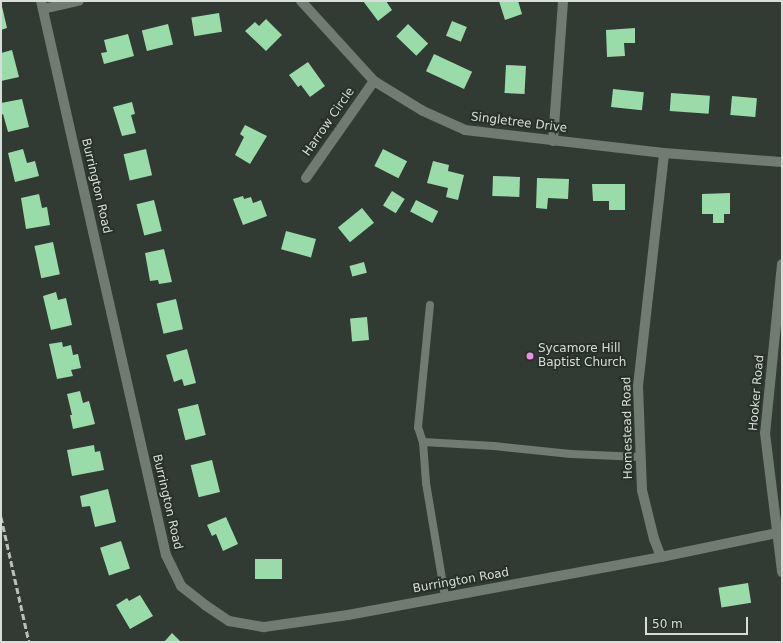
<!DOCTYPE html>
<html>
<head>
<meta charset="utf-8">
<style>
  body { margin:0 }
  #map { position:relative; width:783px; height:643px; overflow:hidden; background:#313b33; font-family:"DejaVu Sans",sans-serif }
  div>[style] { position:absolute }
  [style*='--x'] { left:calc(var(--x)*1px); top:calc(var(--y)*1px); width:calc(var(--w)*1px); rotate:calc(var(--a)*1deg) }
  .building>* { inset:0; background:#99dcaa; transform-origin:0 0 }
  .lane>* { height:8px; margin:-4px; padding:0 4px; transform-origin:4px; border-radius:4px; background:#707b72 }
  .street>* { height:10px; margin:-5px; padding:0 5px; transform-origin:5px; border-radius:5px; background:#707b72 }
  .secondary>* { height:10px; margin:-5px; padding:0 5px; transform-origin:5px; border-radius:5px; background:#707b72 }
  .rail>* { height:3px; margin-top:-1.5px; transform-origin:0; background:repeating-linear-gradient(90deg,#b9c0ba 0 6px,transparent 0 9px) }
  .dots>* { width:11px; height:11px; translate:-50% -50%; box-sizing:border-box; border:2px solid #273129; border-radius:50% }
  span { translate:-50% -50%; white-space:nowrap; text-align:center; line-height:1.15; -webkit-text-stroke:4px #273129; paint-order:stroke }
  .street-label { font-size:12px; color:#d7ddd8 }
  .poi-label { font-size:12px; color:#d7ddd8 }
  .left { translate:0 -50%; text-align:left }
  .frame { position:absolute; inset:0; border:2px solid #d7ddd8; pointer-events:none }
  .scale { position:absolute; left:645px; top:617px; width:103px; height:18px; box-sizing:border-box; border:2px solid #d7ddd8; border-top:0; padding-left:5px; font-size:12px; line-height:14px; white-space:nowrap; color:#d7ddd8; -webkit-text-stroke:3px #273129; paint-order:stroke }
</style>
</head>
<body>
<div id="map">
  <div class="building">
    <i style="clip-path:polygon(363px 1px,386px 1px,392px 10px,378px 21px)"></i>
    <i style="clip-path:polygon(499px 1px,518px 1px,522px 14px,505px 20px)"></i>
    <i style="clip-path:polygon(1px 2px,7px 28px,1px 30px)"></i>
    <i style="left:219px;top:13px;width:19px;height:28px;rotate:81deg"></i>
    <i style="clip-path:polygon(266px 19px,282px 35px,266px 51px,245px 31px,255px 22px,259px 26px)"></i>
    <i style="left:452px;top:21px;width:16px;height:16px;rotate:22deg"></i>
    <i style="left:168px;top:24px;width:21px;height:27px;rotate:76deg"></i>
    <i style="left:408px;top:24px;width:28px;height:17px;rotate:44deg"></i>
    <i style="clip-path:polygon(635px 28px,635px 43px,624px 43px,625px 56px,607px 57px,606px 30px)"></i>
    <i style="clip-path:polygon(128px 34px,134px 56px,104px 64px,101px 53px,107px 52px,104px 40px)"></i>
    <i style="clip-path:polygon(12px 50px,19px 77px,1px 81px,1px 53px)"></i>
    <i style="left:434px;top:54px;width:42px;height:19px;rotate:25deg"></i>
    <i style="clip-path:polygon(308px 62px,325px 86px,310px 97px,301px 85px,298px 87px,289px 75px)"></i>
    <i style="left:506px;top:65px;width:20px;height:28px;rotate:3deg"></i>
    <i style="left:613px;top:89px;width:31px;height:18px;rotate:6deg"></i>
    <i style="left:671px;top:93px;width:39px;height:18px;rotate:4deg"></i>
    <i style="left:732px;top:96px;width:25px;height:19px;rotate:5deg"></i>
    <i style="clip-path:polygon(22px 99px,29px 127px,8px 132px,3px 114px,1px 115px,1px 103px)"></i>
    <i style="clip-path:polygon(132px 102px,135px 114px,131px 115px,136px 133px,122px 136px,113px 107px)"></i>
    <i style="clip-path:polygon(245px 125px,267px 136px,250px 164px,235px 155px,244px 137px,240px 134px)"></i>
    <i style="clip-path:polygon(23px 149px,27px 163px,35px 161px,39px 176px,15px 182px,8px 153px)"></i>
    <i style="left:146px;top:149px;width:27px;height:23px;rotate:77deg"></i>
    <i style="left:383px;top:149px;width:27px;height:19px;rotate:27deg"></i>
    <i style="clip-path:polygon(433px 161px,449px 165px,448px 171px,464px 175px,458px 200px,446px 197px,448px 188px,427px 183px)"></i>
    <i style="left:493px;top:176px;width:27px;height:20px;rotate:2deg"></i>
    <i style="clip-path:polygon(537px 178px,569px 179px,568px 199px,548px 198px,547px 209px,536px 208px)"></i>
    <i style="clip-path:polygon(592px 184px,625px 184px,625px 210px,609px 210px,609px 201px,593px 201px)"></i>
    <i style="left:392px;top:191px;width:15px;height:17px;rotate:32deg"></i>
    <i style="clip-path:polygon(730px 193px,730px 214px,724px 214px,724px 223px,713px 223px,713px 214px,702px 214px,702px 194px)"></i>
    <i style="clip-path:polygon(39px 194px,42px 208px,47px 207px,50px 225px,26px 229px,21px 198px)"></i>
    <i style="clip-path:polygon(243px 196px,244px 199px,251px 197px,253px 203px,261px 200px,267px 216px,243px 225px,233px 199px)"></i>
    <i style="left:154px;top:200px;width:32px;height:18px;rotate:76deg"></i>
    <i style="left:416px;top:200px;width:25px;height:13px;rotate:27deg"></i>
    <i style="left:362px;top:208px;width:19px;height:31px;rotate:51deg"></i>
    <i style="left:286px;top:231px;width:31px;height:19px;rotate:15deg"></i>
    <i style="left:53px;top:242px;width:33px;height:19px;rotate:78deg"></i>
    <i style="clip-path:polygon(164px 249px,172px 282px,159px 284px,158px 280px,150px 281px,145px 253px)"></i>
    <i style="left:364px;top:262px;width:11px;height:15px;rotate:75deg"></i>
    <i style="clip-path:polygon(56px 292px,58px 300px,66px 298px,72px 325px,51px 330px,43px 296px)"></i>
    <i style="left:176px;top:299px;width:31px;height:20px;rotate:77deg"></i>
    <i style="left:367px;top:317px;width:23px;height:17px;rotate:85deg"></i>
    <i style="clip-path:polygon(62px 342px,63px 347px,71px 345px,73px 355px,78px 354px,81px 368px,71px 370px,73px 376px,57px 379px,49px 344px)"></i>
    <i style="clip-path:polygon(187px 349px,196px 383px,184px 386px,182px 379px,174px 382px,166px 355px)"></i>
    <i style="clip-path:polygon(80px 391px,83px 403px,89px 401px,95px 424px,73px 429px,70px 415px,72px 415px,67px 394px)"></i>
    <i style="left:198px;top:404px;width:32px;height:21px;rotate:76deg"></i>
    <i style="clip-path:polygon(94px 445px,95px 452px,100px 451px,104px 470px,72px 476px,67px 450px)"></i>
    <i style="left:212px;top:460px;width:33px;height:22px;rotate:76deg"></i>
    <i style="clip-path:polygon(108px 489px,116px 522px,95px 527px,90px 506px,82px 507px,80px 496px)"></i>
    <i style="clip-path:polygon(226px 517px,238px 544px,223px 551px,216px 534px,212px 536px,207px 525px)"></i>
    <i style="left:121px;top:541px;width:29px;height:22px;rotate:72deg"></i>
    <i style="left:255px;top:559px;width:27px;height:20px"></i>
    <i style="left:748px;top:583px;width:20px;height:30px;rotate:81deg"></i>
    <i style="clip-path:polygon(140px 595px,153px 616px,130px 629px,116px 605px,127px 598px,129px 601px)"></i>
    <i style="clip-path:polygon(172px 633px,181px 642px,164px 642px)"></i>
  </div>
  <div class="lane">
    <i style="--x:430;--y:305;--w:123;--a:95.6"></i>
    <i style="--x:418;--y:427;--w:16;--a:72"></i>
    <i style="--x:423;--y:442;--w:41;--a:85.8"></i>
    <i style="--x:426;--y:483;--w:116;--a:80.5"></i>
    <i style="--x:423;--y:442;--w:71;--a:3.2"></i>
    <i style="--x:494;--y:446;--w:77;--a:5.9"></i>
    <i style="--x:571;--y:454;--w:69;--a:2.5"></i>
  </div>
  <div class="street">
    <i style="--x:41;--y:1;--w:568;--a:77.29"></i>
    <i style="--x:166;--y:555;--w:34;--a:64"></i>
    <i style="--x:181;--y:586;--w:31;--a:38"></i>
    <i style="--x:205;--y:605;--w:29;--a:34"></i>
    <i style="--x:229;--y:621;--w:36;--a:10"></i>
    <i style="--x:264;--y:627;--w:85;--a:-8.1"></i>
    <i style="--x:348;--y:615;--w:318;--a:-10.5"></i>
    <i style="--x:661;--y:557;--w:124;--a:-11.7"></i>
    <i style="--x:301;--y:1;--w:108;--a:47.6"></i>
    <i style="--x:374;--y:81;--w:57;--a:31.5"></i>
    <i style="--x:423;--y:111;--w:46;--a:24.3"></i>
    <i style="--x:465;--y:130;--w:200;--a:6.6"></i>
    <i style="--x:664;--y:153;--w:118;--a:4.4"></i>
    <i style="--x:43;--y:9;--w:37;--a:-13"></i>
    <i style="--x:553;--y:141;--w:140;--a:-85.9"></i>
    <i style="--x:306;--y:178;--w:118;--a:-55"></i>
    <i style="--x:661;--y:557;--w:19;--a:-111"></i>
    <i style="--x:654;--y:539;--w:50;--a:-103.8"></i>
    <i style="--x:642;--y:490;--w:104;--a:-92.2"></i>
    <i style="--x:638;--y:386;--w:234;--a:-83.6"></i>
  </div>
  <div class="secondary">
    <i style="--x:782;--y:264;--w:170;--a:95.7"></i>
    <i style="--x:765;--y:433;--w:140;--a:83"></i>
  </div>
  <div class="rail">
    <i style="--x:1;--y:517;--w:128;--a:77.4"></i>
  </div>
  <div class="dots">
    <i style="left:530px;top:356px;background:#f888ea"></i>
  </div>
  <div class="street-label">
    <span style="left:329px;top:122px;rotate:-55deg">Harrow Circle</span>
    <span style="left:519px;top:123px;rotate:7deg">Singletree Drive</span>
    <span style="left:96px;top:186px;rotate:77deg">Burrington Road</span>
    <span style="left:757px;top:393px;rotate:-85deg">Hooker Road</span>
    <span style="left:628px;top:428px;rotate:-91deg">Homestead Road</span>
    <span style="left:167px;top:502px;rotate:77deg">Burrington Road</span>
    <span style="left:461px;top:581px;rotate:-10deg">Burrington Road</span>
  </div>
  <div class="poi-label">
    <span class="left" style="left:538px;top:356px">Sycamore Hill<br>Baptist Church</span>
  </div>
  <div class="frame"></div>
  <div class="scale">50 m</div>
</div>
</body>
</html>
